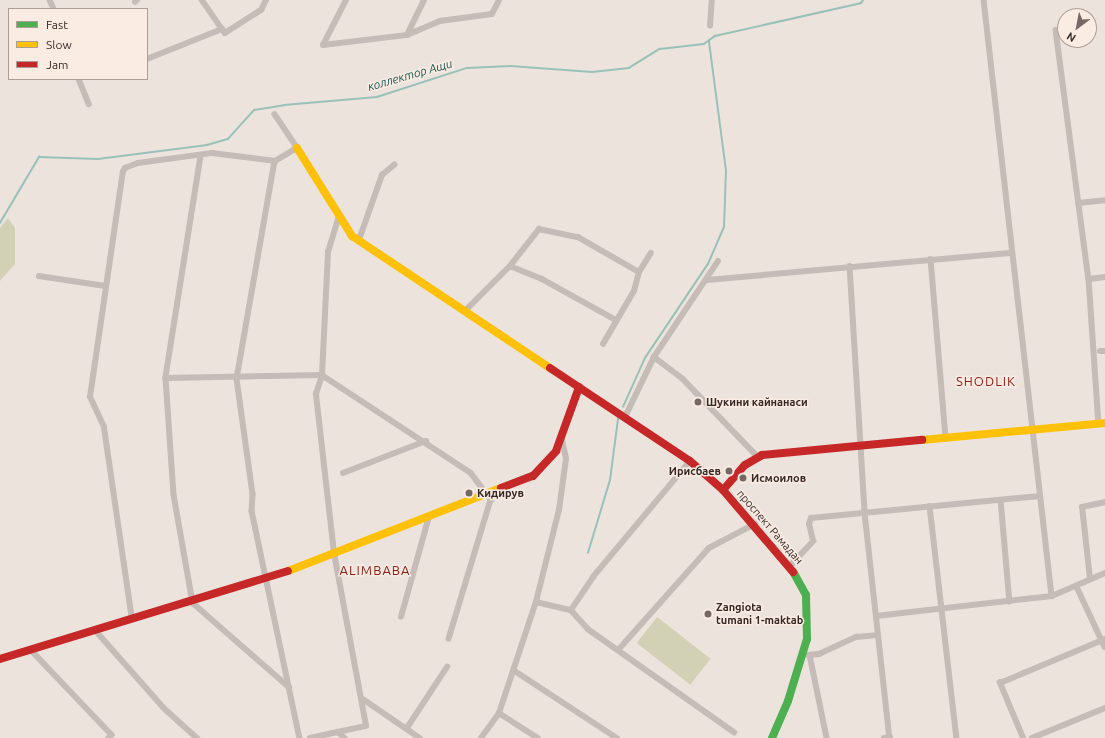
<!DOCTYPE html>
<html>
<head>
<meta charset="utf-8">
<style>
  body { margin:0 }
  #map { position:relative; width:1105px; height:738px; overflow:hidden; background:#ede3dd; font-family:Ubuntu,sans-serif }
  div>[style] { position:absolute }
  [style*='--x'] { left:calc(var(--x)*1px); top:calc(var(--y)*1px); width:calc(var(--w)*1px); rotate:calc(var(--a)*1deg) }
  .green>* { inset:0; background:#d2d1b6; transform-origin:0 0 }
  .stream>* { height:1.5px; margin:-0.75px; padding:0 0.75px; transform-origin:0.75px; border-radius:0.75px; background:#98c1b9 }
  .street>* { height:5.5px; margin:-2.75px; padding:0 2.75px; transform-origin:2.75px; border-radius:2.75px; background:#c5bbb7 }
  .fast>* { height:8px; margin:-4px; padding:0 4px; transform-origin:4px; border-radius:4px; background:#4caf50 }
  .slow>* { height:8px; margin:-4px; padding:0 4px; transform-origin:4px; border-radius:4px; background:#ffc107 }
  .jam>* { height:8px; margin:-4px; padding:0 4px; transform-origin:4px; border-radius:4px; background:#c62828 }
  .dots>* { width:11px; height:11px; translate:-50% -50%; box-sizing:border-box; border:2px solid #faece3; border-radius:50% }
  span { translate:-50% -50%; white-space:nowrap; text-align:center; line-height:1.15; -webkit-text-stroke:3px #faece3; paint-order:stroke }
  .poi-label { font-size:11px; color:#362825; font-weight:700 }
  .left { translate:0 -50%; text-align:left }
  .right { translate:-100% -50%; text-align:right }
  .street-label { font-size:11px; color:#362825 }
  .water-label { font-size:12px; color:#185a54; font-style:italic }
  .quarter-label { font-size:13px; color:#8b2118; letter-spacing:1px }
  .legend { position:absolute; left:8px; top:8px; width:140px; height:72px; box-sizing:border-box; background:#faece3; border:1px solid #ac9e97; margin:0; padding:5px 7px; list-style:none; font-size:12px; color:#362825 }
  .legend li { display:flex; align-items:center; gap:8px; height:20px }
  .legend b { width:20px; border:1px solid #ac9e97 }
  .north { position:absolute; left:1057px; top:8px; width:40px; height:40px; box-sizing:border-box; background:#faece3; border:1px solid #ac9e97; border-radius:50%; rotate:212deg; font-size:11px; font-weight:700; line-height:16px; text-align:center; color:#362825 }
  .north::after { content:''; display:block; margin:auto; width:14px; height:18px; background:#766965; clip-path:polygon(50% 0,100% 100%,50% 72%,0 100%) }
</style>
</head>
<body>
<div id="map">
  <div class="green">
    <i style="clip-path:polygon(8px 218px,15px 228px,15px 264px,0 281px,0 228px)"></i>
    <i style="left:657px;top:617px;width:68px;height:33px;rotate:38deg"></i>
  </div>
  <div class="stream">
    <i style="--x:0;--y:223;--w:77;--a:-59.4"></i>
    <i style="--x:39;--y:157;--w:59;--a:1.9"></i>
    <i style="--x:98;--y:159;--w:110;--a:-7.3"></i>
    <i style="--x:207;--y:145;--w:22;--a:-16"></i>
    <i style="--x:228;--y:139;--w:39;--a:-48"></i>
    <i style="--x:254;--y:110;--w:30;--a:-9"></i>
    <i style="--x:284;--y:105;--w:93;--a:-4.9"></i>
    <i style="--x:377;--y:97;--w:95;--a:-17.9"></i>
    <i style="--x:467;--y:68;--w:44;--a:-2.6"></i>
    <i style="--x:511;--y:66;--w:81;--a:4.2"></i>
    <i style="--x:592;--y:72;--w:37;--a:-6"></i>
    <i style="--x:629;--y:68;--w:36;--a:-32"></i>
    <i style="--x:660;--y:49;--w:44;--a:-6.5"></i>
    <i style="--x:704;--y:44;--w:14;--a:-36"></i>
    <i style="--x:715;--y:36;--w:150;--a:-12.7"></i>
    <i style="--x:861;--y:3;--w:4;--a:-56"></i>
    <i style="--x:623;--y:407;--w:54;--a:-65.8"></i>
    <i style="--x:645;--y:358;--w:113;--a:-56.2"></i>
    <i style="--x:708;--y:264;--w:40;--a:-66.6"></i>
    <i style="--x:724;--y:227;--w:56;--a:-88"></i>
    <i style="--x:726;--y:171;--w:131;--a:-97.5"></i>
    <i style="--x:588;--y:553;--w:76;--a:-73.2"></i>
    <i style="--x:610;--y:480;--w:62;--a:-82.5"></i>
  </div>
  <div class="street">
    <i style="--x:50;--y:0;--w:10;--a:66"></i>
    <i style="--x:202;--y:0;--w:40;--a:55.1"></i>
    <i style="--x:225;--y:33;--w:43;--a:-32.6"></i>
    <i style="--x:261;--y:10;--w:11;--a:-63"></i>
    <i style="--x:984;--y:0;--w:600;--a:83.49"></i>
    <i style="--x:135;--y:2;--w:3;--a:-45"></i>
    <i style="--x:710;--y:26;--w:26;--a:-86"></i>
    <i style="--x:1056;--y:30;--w:251;--a:82.5"></i>
    <i style="--x:1089;--y:279;--w:145;--a:86.1"></i>
    <i style="--x:407;--y:35;--w:39;--a:-64"></i>
    <i style="--x:323;--y:45;--w:85;--a:-6.8"></i>
    <i style="--x:407;--y:35;--w:36;--a:-23"></i>
    <i style="--x:440;--y:21;--w:52;--a:-7.7"></i>
    <i style="--x:492;--y:14;--w:16;--a:-63"></i>
    <i style="--x:323;--y:45;--w:51;--a:-62.9"></i>
    <i style="--x:147;--y:59;--w:81;--a:-21.8"></i>
    <i style="--x:79;--y:79;--w:27;--a:68"></i>
    <i style="--x:201;--y:156;--w:225;--a:99"></i>
    <i style="--x:166;--y:378;--w:117;--a:86.1"></i>
    <i style="--x:174;--y:495;--w:110;--a:80"></i>
    <i style="--x:193;--y:603;--w:128;--a:41.2"></i>
    <i style="--x:275;--y:161;--w:221;--a:99.9"></i>
    <i style="--x:237;--y:379;--w:116;--a:82.1"></i>
    <i style="--x:253;--y:494;--w:17;--a:93"></i>
    <i style="--x:252;--y:511;--w:232;--a:78.1"></i>
    <i style="--x:1078;--y:203;--w:27;--a:-6"></i>
    <i style="--x:359;--y:240;--w:69;--a:-70.5"></i>
    <i style="--x:382;--y:175;--w:16;--a:-40"></i>
    <i style="--x:931;--y:259;--w:180;--a:85.2"></i>
    <i style="--x:510;--y:266;--w:35;--a:22"></i>
    <i style="--x:542;--y:279;--w:85;--a:29"></i>
    <i style="--x:850;--y:266;--w:247;--a:86.5"></i>
    <i style="--x:865;--y:513;--w:226;--a:83.7"></i>
    <i style="--x:39;--y:276;--w:67;--a:8.6"></i>
    <i style="--x:1089;--y:279;--w:16;--a:-7"></i>
    <i style="--x:707;--y:280;--w:306;--a:-5.1"></i>
    <i style="--x:465;--y:311;--w:64;--a:-45"></i>
    <i style="--x:510;--y:266;--w:47;--a:-51.9"></i>
    <i style="--x:539;--y:229;--w:40;--a:12"></i>
    <i style="--x:578;--y:237;--w:70;--a:29.8"></i>
    <i style="--x:603;--y:344;--w:61;--a:-59.7"></i>
    <i style="--x:634;--y:291;--w:20;--a:-75"></i>
    <i style="--x:639;--y:272;--w:22;--a:-58"></i>
    <i style="--x:1100;--y:351;--w:5;--a:0"></i>
    <i style="--x:654;--y:357;--w:36;--a:37"></i>
    <i style="--x:683;--y:379;--w:107;--a:46.1"></i>
    <i style="--x:166;--y:378;--w:156;--a:-1.1"></i>
    <i style="--x:322;--y:375;--w:178;--a:33.3"></i>
    <i style="--x:471;--y:473;--w:34;--a:53"></i>
    <i style="--x:491;--y:500;--w:145;--a:106.8"></i>
    <i style="--x:625;--y:417;--w:67;--a:-64.2"></i>
    <i style="--x:654;--y:357;--w:115;--a:-56.3"></i>
    <i style="--x:343;--y:473;--w:89;--a:-21.1"></i>
    <i style="--x:1001;--y:500;--w:102;--a:85"></i>
    <i style="--x:930;--y:506;--w:234;--a:83.4"></i>
    <i style="--x:790;--y:566;--w:34;--a:-47"></i>
    <i style="--x:813;--y:541;--w:17;--a:-103"></i>
    <i style="--x:809;--y:524;--w:6;--a:-72"></i>
    <i style="--x:811;--y:518;--w:230;--a:-5.5"></i>
    <i style="--x:1090;--y:579;--w:72;--a:-96.3"></i>
    <i style="--x:1082;--y:507;--w:24;--a:-12"></i>
    <i style="--x:1077;--y:587;--w:66;--a:65"></i>
    <i style="--x:536;--y:602;--w:36;--a:13"></i>
    <i style="--x:571;--y:610;--w:25;--a:48"></i>
    <i style="--x:588;--y:629;--w:179;--a:35.2"></i>
    <i style="--x:571;--y:610;--w:40;--a:-56"></i>
    <i style="--x:593;--y:577;--w:151;--a:-50.1"></i>
    <i style="--x:876;--y:616;--w:177;--a:-6.5"></i>
    <i style="--x:1052;--y:596;--w:58;--a:-23.5"></i>
    <i style="--x:401;--y:617;--w:104;--a:-74.4"></i>
    <i style="--x:132;--y:620;--w:195;--a:-98.3"></i>
    <i style="--x:104;--y:427;--w:33;--a:-115"></i>
    <i style="--x:90;--y:397;--w:227;--a:-81.7"></i>
    <i style="--x:123;--y:172;--w:4;--a:-63"></i>
    <i style="--x:125;--y:168;--w:14;--a:-21"></i>
    <i style="--x:138;--y:163;--w:75;--a:-7.7"></i>
    <i style="--x:212;--y:153;--w:64;--a:7.2"></i>
    <i style="--x:275;--y:161;--w:26;--a:-31"></i>
    <i style="--x:297;--y:148;--w:40;--a:-124"></i>
    <i style="--x:97;--y:632;--w:101;--a:48.6"></i>
    <i style="--x:164;--y:708;--w:45;--a:42.3"></i>
    <i style="--x:619;--y:649;--w:135;--a:-48.3"></i>
    <i style="--x:709;--y:548;--w:52;--a:-27.6"></i>
    <i style="--x:31;--y:650;--w:117;--a:46.4"></i>
    <i style="--x:112;--y:735;--w:4;--a:135"></i>
    <i style="--x:808;--y:655;--w:11;--a:-5"></i>
    <i style="--x:819;--y:654;--w:41;--a:-24.7"></i>
    <i style="--x:856;--y:637;--w:21;--a:-5"></i>
    <i style="--x:810;--y:655;--w:85;--a:78.4"></i>
    <i style="--x:515;--y:671;--w:122;--a:33.3"></i>
    <i style="--x:363;--y:699;--w:69;--a:34.4"></i>
    <i style="--x:499;--y:713;--w:46;--a:32.7"></i>
    <i style="--x:407;--y:728;--w:73;--a:-56.7"></i>
    <i style="--x:338;--y:732;--w:9;--a:41"></i>
    <i style="--x:310;--y:738;--w:57;--a:-12.1"></i>
    <i style="--x:366;--y:726;--w:176;--a:-100.5"></i>
    <i style="--x:334;--y:553;--w:160;--a:-96.5"></i>
    <i style="--x:316;--y:394;--w:20;--a:-72"></i>
    <i style="--x:322;--y:375;--w:123;--a:-87.2"></i>
    <i style="--x:328;--y:252;--w:39;--a:-73"></i>
    <i style="--x:481;--y:738;--w:31;--a:-54"></i>
    <i style="--x:499;--y:713;--w:117;--a:-71.6"></i>
    <i style="--x:536;--y:602;--w:95;--a:-76"></i>
    <i style="--x:559;--y:510;--w:51;--a:-82.2"></i>
    <i style="--x:566;--y:459;--w:19;--a:-102"></i>
    <i style="--x:884;--y:738;--w:6;--a:-9"></i>
    <i style="--x:1023;--y:738;--w:60;--a:-112.7"></i>
    <i style="--x:1000;--y:683;--w:114;--a:-22.7"></i>
    <i style="--x:1032;--y:738;--w:79;--a:-22.3"></i>
  </div>
  <div class="fast">
    <i style="--x:772;--y:738;--w:40;--a:-66.6"></i>
    <i style="--x:788;--y:701;--w:65;--a:-73"></i>
    <i style="--x:807;--y:639;--w:44;--a:-91.3"></i>
    <i style="--x:806;--y:595;--w:26;--a:-119"></i>
  </div>
  <div class="slow">
    <i style="--x:297;--y:148;--w:104;--a:58"></i>
    <i style="--x:352;--y:236;--w:238;--a:33.7"></i>
    <i style="--x:922;--y:440;--w:184;--a:-5.3"></i>
    <i style="--x:288;--y:571;--w:229;--a:-21.3"></i>
  </div>
  <div class="jam">
    <i style="--x:550;--y:368;--w:168;--a:33.6"></i>
    <i style="--x:690;--y:461;--w:44;--a:41.3"></i>
    <i style="--x:723;--y:490;--w:108;--a:49.5"></i>
    <i style="--x:501;--y:488;--w:34;--a:-21"></i>
    <i style="--x:533;--y:476;--w:34;--a:-47"></i>
    <i style="--x:556;--y:451;--w:68;--a:-70.2"></i>
    <i style="--x:723;--y:490;--w:33;--a:-49"></i>
    <i style="--x:745;--y:465;--w:20;--a:-30"></i>
    <i style="--x:762;--y:455;--w:161;--a:-5.4"></i>
    <i style="--x:0;--y:659;--w:301;--a:-17"></i>
  </div>
  <div class="dots">
    <i style="left:698px;top:402px;background:#766965"></i>
    <i style="left:729px;top:471px;background:#766965"></i>
    <i style="left:743px;top:478px;background:#766965"></i>
    <i style="left:469px;top:493px;background:#766965"></i>
    <i style="left:708px;top:614px;background:#766965"></i>
  </div>
  <div class="poi-label">
    <span class="left" style="left:706px;top:402px">Шукини кайнанаси</span>
    <span class="right" style="left:721px;top:471px">Ирисбаев</span>
    <span class="left" style="left:751px;top:478px">Исмоилов</span>
    <span class="left" style="left:477px;top:493px">Кидирув</span>
    <span class="left" style="left:716px;top:614px">Zangiota<br>tumani 1-maktab</span>
  </div>
  <div class="street-label">
    <span style="left:770px;top:527px;rotate:49deg">проспект Рамадан</span>
  </div>
  <div class="water-label">
    <span style="left:410px;top:75px;rotate:-16deg">коллектор Ащи</span>
  </div>
  <div class="quarter-label">
    <span style="left:986px;top:381px">SHODLIK</span>
    <span style="left:375px;top:570px">ALIMBABA</span>
  </div>
  <ul class="legend">
  <li><b style="height:5px;background:#4caf50"></b>Fast</li>
  <li><b style="height:5px;background:#ffc107"></b>Slow</li>
  <li><b style="height:5px;background:#c62828"></b>Jam</li>
  </ul>
  <div class="north">N</div>
</div>
</body>
</html>
